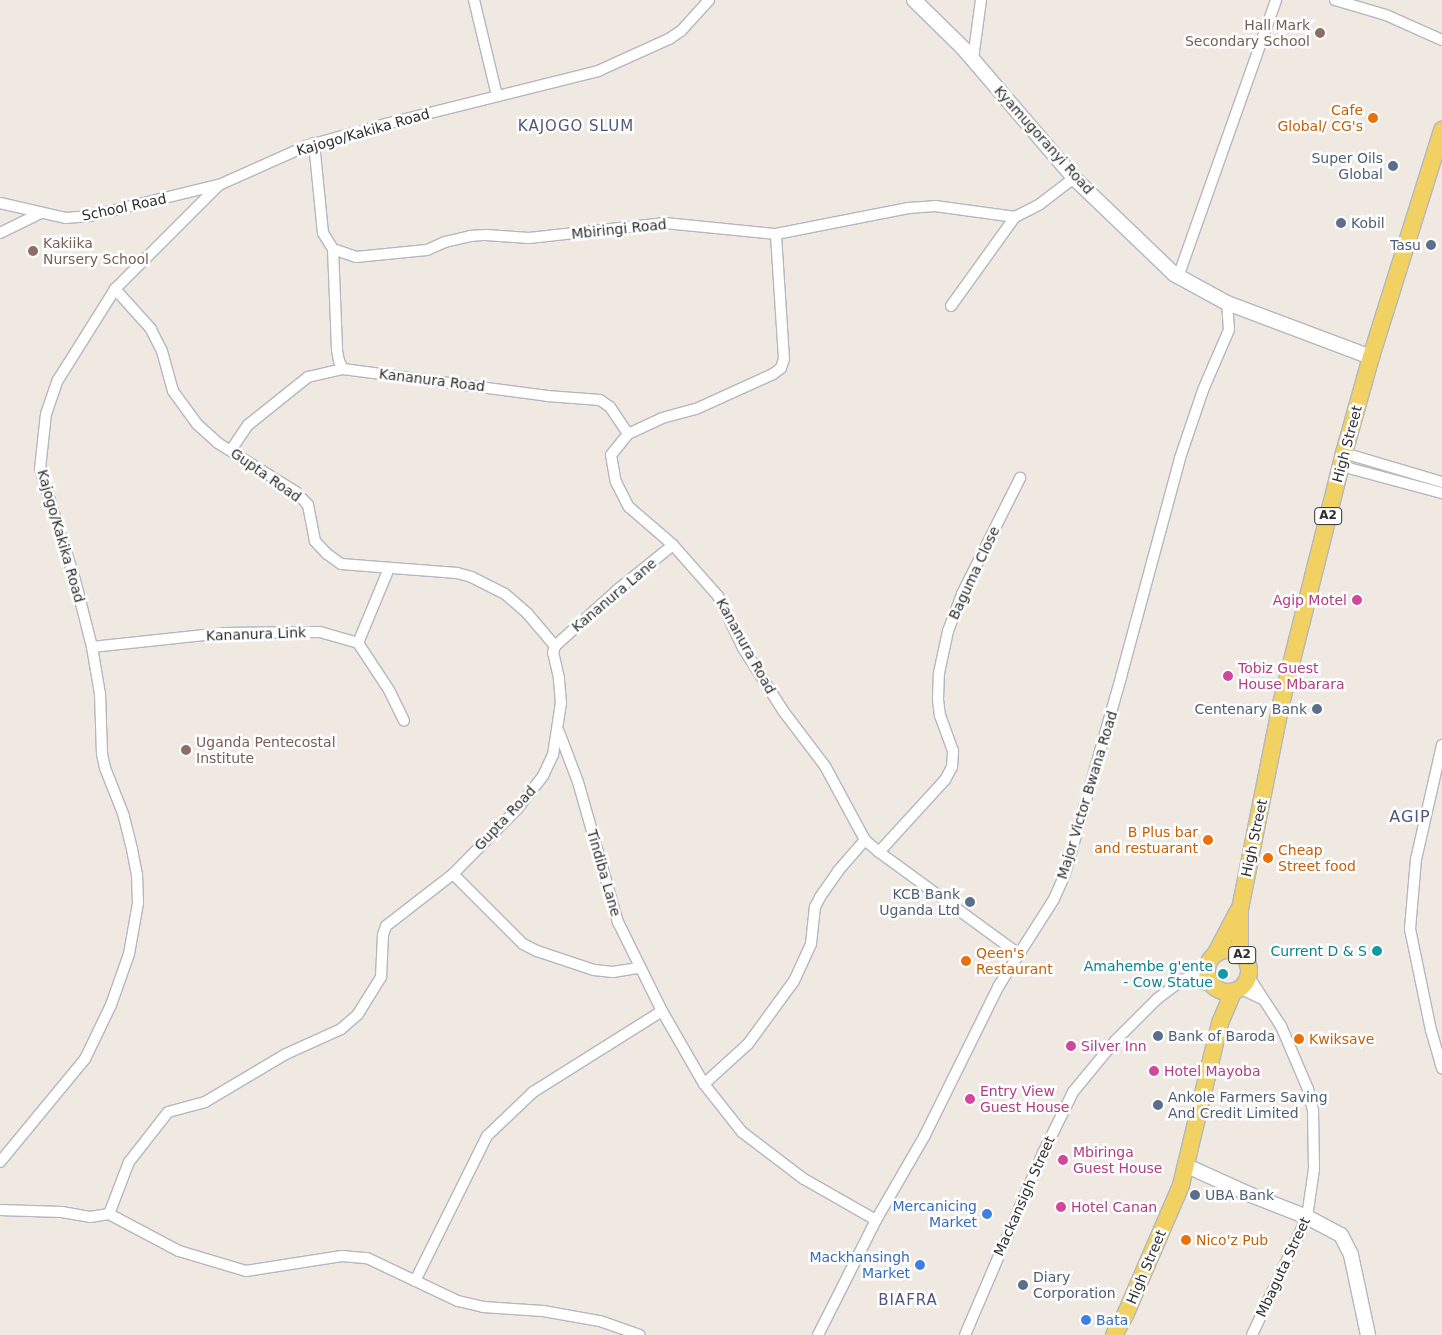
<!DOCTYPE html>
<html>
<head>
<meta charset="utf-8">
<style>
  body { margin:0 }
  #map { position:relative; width:1442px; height:1335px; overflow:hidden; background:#efe9e1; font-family:"DejaVu Sans",sans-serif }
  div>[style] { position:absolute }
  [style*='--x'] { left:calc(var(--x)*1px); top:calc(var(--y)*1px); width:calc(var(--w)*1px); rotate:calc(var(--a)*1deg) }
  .roads { filter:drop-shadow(1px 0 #b4b7c1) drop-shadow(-1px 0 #b4b7c1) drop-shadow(0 1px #b4b7c1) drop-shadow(0 -1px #b4b7c1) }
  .street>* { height:10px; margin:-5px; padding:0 5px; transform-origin:5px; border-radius:5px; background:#fff }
  .secondary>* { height:14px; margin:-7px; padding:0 7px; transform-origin:7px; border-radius:7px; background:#fff }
  .primary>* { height:16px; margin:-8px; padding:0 8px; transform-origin:8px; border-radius:8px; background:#f2d163 }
  .primary>.ring { margin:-8px; padding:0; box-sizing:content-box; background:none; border:16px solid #f2d163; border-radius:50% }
  .dots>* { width:14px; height:14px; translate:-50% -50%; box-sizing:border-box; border:2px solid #fff; border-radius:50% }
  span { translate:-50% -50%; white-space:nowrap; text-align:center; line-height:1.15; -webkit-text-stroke:5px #fff; paint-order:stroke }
  .shield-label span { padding:1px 4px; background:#fff; border:1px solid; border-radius:4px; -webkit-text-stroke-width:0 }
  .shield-label { font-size:12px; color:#2e2e2e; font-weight:700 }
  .education-label { font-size:14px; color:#785e54 }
  .right { translate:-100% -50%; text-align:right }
  .left { translate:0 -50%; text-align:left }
  .food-label { font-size:14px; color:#c56008 }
  .street-label { font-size:14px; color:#2e2e2e }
  .service-label { font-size:14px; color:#4e5e75 }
  .hotel-label { font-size:14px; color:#b23c85 }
  .culture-label { font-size:14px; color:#0d838f }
  .shop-label { font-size:14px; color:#366cbe }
  .neighbourhood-label { font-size:15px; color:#4d5680; letter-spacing:1px }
  .quarter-label { font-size:16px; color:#4d5680; letter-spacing:1px }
</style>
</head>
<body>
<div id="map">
  <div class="roads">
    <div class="street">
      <i style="--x:474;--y:0;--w:99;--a:76.5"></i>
      <i style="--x:1335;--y:0;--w:53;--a:16.4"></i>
      <i style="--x:1386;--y:15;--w:61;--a:24.1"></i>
      <i style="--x:973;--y:59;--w:60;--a:-82.3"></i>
      <i style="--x:314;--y:143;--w:90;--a:84.3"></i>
      <i style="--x:323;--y:233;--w:19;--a:58"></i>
      <i style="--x:333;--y:249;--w:24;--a:19"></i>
      <i style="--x:356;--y:257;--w:71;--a:-5.6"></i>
      <i style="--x:427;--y:250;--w:20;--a:-24"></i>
      <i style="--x:445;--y:242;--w:26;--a:-13"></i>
      <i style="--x:470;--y:236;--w:16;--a:-4"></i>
      <i style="--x:486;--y:235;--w:43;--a:4"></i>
      <i style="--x:529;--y:238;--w:137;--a:-6.3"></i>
      <i style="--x:665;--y:223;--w:112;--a:5.7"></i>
      <i style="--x:776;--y:234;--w:135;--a:-11.1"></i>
      <i style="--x:908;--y:208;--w:27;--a:-4"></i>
      <i style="--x:935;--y:206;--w:81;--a:7.8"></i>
      <i style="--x:0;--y:203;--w:68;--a:12.8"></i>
      <i style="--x:66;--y:218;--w:24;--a:-5"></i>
      <i style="--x:90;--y:216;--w:132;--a:-13.6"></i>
      <i style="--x:0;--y:233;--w:46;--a:-26"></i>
      <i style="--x:333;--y:249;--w:101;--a:87.7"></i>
      <i style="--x:337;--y:350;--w:11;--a:80"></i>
      <i style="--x:339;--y:361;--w:9;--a:63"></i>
      <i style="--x:343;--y:369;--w:206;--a:7.5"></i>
      <i style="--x:547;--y:396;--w:53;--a:4.3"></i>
      <i style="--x:600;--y:400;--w:12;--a:35"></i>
      <i style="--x:610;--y:407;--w:32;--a:56"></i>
      <i style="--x:628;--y:434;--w:27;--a:129"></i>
      <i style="--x:611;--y:455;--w:27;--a:80"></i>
      <i style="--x:616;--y:482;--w:28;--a:63"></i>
      <i style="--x:629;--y:507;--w:58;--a:40.8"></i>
      <i style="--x:673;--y:545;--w:68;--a:48.6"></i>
      <i style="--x:718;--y:596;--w:58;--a:64.3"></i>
      <i style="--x:743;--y:648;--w:76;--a:57.4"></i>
      <i style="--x:784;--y:712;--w:68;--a:52.8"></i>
      <i style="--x:825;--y:766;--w:84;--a:61.6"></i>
      <i style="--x:865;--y:840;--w:18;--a:41"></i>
      <i style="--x:879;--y:852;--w:173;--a:36.1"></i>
      <i style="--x:1178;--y:277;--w:294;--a:-70.5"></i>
      <i style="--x:951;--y:306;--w:110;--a:-54.3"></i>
      <i style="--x:1015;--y:217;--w:28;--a:-27"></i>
      <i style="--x:1040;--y:204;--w:43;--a:-37.4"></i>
      <i style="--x:628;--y:434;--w:38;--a:-25"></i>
      <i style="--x:662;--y:418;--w:35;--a:-15"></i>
      <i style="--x:696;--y:409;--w:85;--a:-24.4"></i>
      <i style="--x:773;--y:374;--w:10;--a:-37"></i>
      <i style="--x:781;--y:368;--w:9;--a:-72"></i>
      <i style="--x:784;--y:359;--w:125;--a:-93.7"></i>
      <i style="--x:231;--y:450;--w:30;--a:-56"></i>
      <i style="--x:248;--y:425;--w:77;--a:-38.7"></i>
      <i style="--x:308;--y:377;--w:36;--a:-13"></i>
      <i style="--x:1344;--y:453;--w:102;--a:16.5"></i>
      <i style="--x:1341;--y:466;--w:105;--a:15"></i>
      <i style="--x:358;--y:643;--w:81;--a:-67.5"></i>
      <i style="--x:555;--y:646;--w:82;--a:-42"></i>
      <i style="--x:616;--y:591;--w:73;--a:-38.9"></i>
      <i style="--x:92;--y:647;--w:132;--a:-6.1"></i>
      <i style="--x:223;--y:633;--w:97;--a:-0.6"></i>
      <i style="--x:320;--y:632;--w:40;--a:16"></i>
      <i style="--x:358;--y:643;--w:56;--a:56.6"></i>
      <i style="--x:389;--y:690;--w:34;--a:64"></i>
      <i style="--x:559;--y:732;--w:53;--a:69.2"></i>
      <i style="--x:578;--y:782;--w:146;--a:74.1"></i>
      <i style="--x:618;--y:922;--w:99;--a:63.7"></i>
      <i style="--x:662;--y:1011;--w:84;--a:60.1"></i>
      <i style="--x:704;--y:1084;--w:61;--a:51.6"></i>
      <i style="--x:742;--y:1132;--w:78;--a:37.2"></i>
      <i style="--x:804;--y:1179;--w:83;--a:29.7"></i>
      <i style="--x:1442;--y:745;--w:117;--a:102.8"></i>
      <i style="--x:1416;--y:859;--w:70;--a:94.9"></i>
      <i style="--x:1410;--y:929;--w:103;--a:78.3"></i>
      <i style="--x:1431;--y:1030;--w:40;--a:74"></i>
      <i style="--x:879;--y:852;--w:98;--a:-47.5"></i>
      <i style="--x:945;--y:780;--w:15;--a:-62"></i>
      <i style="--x:952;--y:767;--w:16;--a:-86"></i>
      <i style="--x:953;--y:751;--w:37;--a:-110"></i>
      <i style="--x:940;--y:716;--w:17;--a:-97"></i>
      <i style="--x:938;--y:699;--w:26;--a:-88"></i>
      <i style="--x:939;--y:673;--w:43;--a:-77.9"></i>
      <i style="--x:948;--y:631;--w:40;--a:-69"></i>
      <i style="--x:962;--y:594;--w:130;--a:-63.4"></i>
      <i style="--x:453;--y:874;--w:99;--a:45"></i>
      <i style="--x:523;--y:944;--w:16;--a:27"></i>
      <i style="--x:537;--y:951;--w:60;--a:18.4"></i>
      <i style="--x:594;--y:970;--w:19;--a:6"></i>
      <i style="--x:613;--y:972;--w:26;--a:-9"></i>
      <i style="--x:1249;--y:977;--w:59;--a:56.9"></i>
      <i style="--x:1281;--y:1026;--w:69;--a:66.8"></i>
      <i style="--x:1308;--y:1089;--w:22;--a:77"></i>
      <i style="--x:1313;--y:1110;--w:59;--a:89"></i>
      <i style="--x:1314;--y:1169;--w:49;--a:98.3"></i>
      <i style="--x:1307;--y:1217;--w:130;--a:115"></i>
      <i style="--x:1182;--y:980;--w:32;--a:11"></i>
      <i style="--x:1241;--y:989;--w:23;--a:25"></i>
      <i style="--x:704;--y:1084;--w:59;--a:-42.3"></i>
      <i style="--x:748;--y:1044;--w:78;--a:-53.9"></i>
      <i style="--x:794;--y:981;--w:41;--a:-65.3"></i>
      <i style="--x:811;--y:944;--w:37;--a:-84"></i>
      <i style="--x:815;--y:907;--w:11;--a:-63"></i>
      <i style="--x:820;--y:897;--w:32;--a:-55"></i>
      <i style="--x:838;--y:871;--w:41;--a:-48.9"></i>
      <i style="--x:0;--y:1162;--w:134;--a:-50.5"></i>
      <i style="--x:85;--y:1059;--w:60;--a:-64.3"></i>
      <i style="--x:111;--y:1005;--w:54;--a:-70.6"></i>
      <i style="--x:129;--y:954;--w:52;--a:-80"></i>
      <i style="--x:138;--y:903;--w:28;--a:-92"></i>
      <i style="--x:137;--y:875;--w:26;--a:-101"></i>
      <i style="--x:132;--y:849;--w:34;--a:-104"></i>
      <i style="--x:124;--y:816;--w:52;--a:-111.6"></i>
      <i style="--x:105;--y:768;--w:14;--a:-102"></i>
      <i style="--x:102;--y:754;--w:60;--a:-91.9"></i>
      <i style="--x:100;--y:694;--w:48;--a:-99.7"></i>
      <i style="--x:92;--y:647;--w:69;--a:-104.2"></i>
      <i style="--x:75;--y:580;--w:116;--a:-107.5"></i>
      <i style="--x:40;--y:469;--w:55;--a:-83.8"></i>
      <i style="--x:46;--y:414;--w:36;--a:-71"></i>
      <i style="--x:58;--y:380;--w:107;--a:-57.9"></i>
      <i style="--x:115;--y:289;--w:147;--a:-45"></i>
      <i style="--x:219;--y:185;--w:95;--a:-24.1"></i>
      <i style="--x:306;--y:146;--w:75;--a:-15.5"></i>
      <i style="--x:378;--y:126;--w:227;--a:-14"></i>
      <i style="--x:598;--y:71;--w:78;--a:-24.3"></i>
      <i style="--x:669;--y:39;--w:14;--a:-34"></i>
      <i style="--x:681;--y:31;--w:42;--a:-47.9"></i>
      <i style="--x:0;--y:1210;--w:62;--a:1.8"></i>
      <i style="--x:62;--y:1212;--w:28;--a:10"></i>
      <i style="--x:90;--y:1217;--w:19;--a:-9"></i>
      <i style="--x:109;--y:1214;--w:79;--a:27.9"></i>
      <i style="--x:179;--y:1251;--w:70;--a:16.6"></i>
      <i style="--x:246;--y:1271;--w:97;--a:-8.9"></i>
      <i style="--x:342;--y:1256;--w:25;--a:5"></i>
      <i style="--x:367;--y:1258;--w:101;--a:25.3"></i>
      <i style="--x:458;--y:1301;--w:26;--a:13"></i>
      <i style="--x:483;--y:1307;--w:60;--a:3.8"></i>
      <i style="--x:543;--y:1311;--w:58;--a:10"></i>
      <i style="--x:600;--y:1321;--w:42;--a:19.3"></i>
      <i style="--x:109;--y:1214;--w:56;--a:-69"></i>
      <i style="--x:129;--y:1162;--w:63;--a:-52"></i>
      <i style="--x:168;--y:1112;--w:38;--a:-15"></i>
      <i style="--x:205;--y:1102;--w:94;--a:-30.7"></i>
      <i style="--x:286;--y:1054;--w:60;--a:-24.4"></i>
      <i style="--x:341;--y:1029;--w:23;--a:-41"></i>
      <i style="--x:358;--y:1014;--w:44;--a:-58.1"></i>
      <i style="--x:381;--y:977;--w:42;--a:-87.3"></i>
      <i style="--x:383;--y:935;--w:9;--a:-72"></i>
      <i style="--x:386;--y:926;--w:85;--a:-37.8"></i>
      <i style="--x:453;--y:874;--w:93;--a:-45.4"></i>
      <i style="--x:518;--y:808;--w:41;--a:-52"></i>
      <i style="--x:543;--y:776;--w:23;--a:-65"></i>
      <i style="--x:553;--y:755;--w:53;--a:-81.3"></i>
      <i style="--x:561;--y:703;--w:25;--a:-95"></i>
      <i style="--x:559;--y:678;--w:26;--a:-103"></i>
      <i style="--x:553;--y:653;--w:7;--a:-74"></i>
      <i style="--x:555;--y:646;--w:43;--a:-130.3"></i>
      <i style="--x:527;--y:613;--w:29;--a:-139"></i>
      <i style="--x:505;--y:594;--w:37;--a:-153"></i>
      <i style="--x:472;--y:577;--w:16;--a:-165"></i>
      <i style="--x:457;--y:573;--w:116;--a:-175.6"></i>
      <i style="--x:341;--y:564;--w:17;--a:-144"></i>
      <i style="--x:327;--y:554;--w:18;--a:-133"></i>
      <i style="--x:315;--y:541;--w:37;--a:-101"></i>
      <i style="--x:308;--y:505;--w:18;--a:-133"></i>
      <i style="--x:296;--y:492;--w:92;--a:-147.9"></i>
      <i style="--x:218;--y:443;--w:28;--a:-138"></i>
      <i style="--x:197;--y:424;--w:41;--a:-126"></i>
      <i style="--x:173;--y:391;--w:41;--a:-105.4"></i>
      <i style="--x:162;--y:351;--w:25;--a:-117"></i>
      <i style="--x:151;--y:329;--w:54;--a:-132"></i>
      <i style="--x:415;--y:1281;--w:162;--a:-63.6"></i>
      <i style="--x:487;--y:1136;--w:64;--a:-43.7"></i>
      <i style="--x:533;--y:1092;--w:152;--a:-32.1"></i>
      <i style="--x:818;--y:1335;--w:129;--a:-63.2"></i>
      <i style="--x:876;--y:1220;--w:98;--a:-60"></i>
      <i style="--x:925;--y:1135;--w:165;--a:-63.7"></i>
      <i style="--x:998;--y:987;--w:104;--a:-57.5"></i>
      <i style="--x:1054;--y:899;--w:27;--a:-66"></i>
      <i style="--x:1065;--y:874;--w:205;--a:-74.1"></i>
      <i style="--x:1121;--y:677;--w:227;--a:-74.9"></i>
      <i style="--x:1180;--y:458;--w:72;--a:-71.3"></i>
      <i style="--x:1203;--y:390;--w:65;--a:-66.6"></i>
      <i style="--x:1229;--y:330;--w:27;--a:-94"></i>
      <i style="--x:965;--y:1335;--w:198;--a:-66.8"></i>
      <i style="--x:1043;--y:1153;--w:68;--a:-63.8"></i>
      <i style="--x:1073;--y:1092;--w:66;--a:-50.5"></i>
      <i style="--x:1115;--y:1041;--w:59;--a:-45"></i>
      <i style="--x:1157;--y:999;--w:31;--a:-37"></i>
      <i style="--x:1182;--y:980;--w:27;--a:-22"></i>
    </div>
    <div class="secondary">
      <i style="--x:914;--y:0;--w:69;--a:44.4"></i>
      <i style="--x:963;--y:48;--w:171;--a:49.5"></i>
      <i style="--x:1074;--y:178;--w:139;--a:43.8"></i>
      <i style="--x:1174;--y:274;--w:60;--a:28.7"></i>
      <i style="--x:1227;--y:303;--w:154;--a:20.6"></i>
      <i style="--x:1187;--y:1166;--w:70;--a:24.4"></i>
      <i style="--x:1251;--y:1195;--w:60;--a:21.4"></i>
      <i style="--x:1307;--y:1217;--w:38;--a:28"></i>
      <i style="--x:1341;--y:1235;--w:22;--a:63"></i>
      <i style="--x:1351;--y:1255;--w:82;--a:78"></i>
    </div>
    <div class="primary">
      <i class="ring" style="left:1207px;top:950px;width:26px;height:26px"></i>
      <i style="--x:1216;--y:953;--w:47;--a:-62.4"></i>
      <i style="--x:1240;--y:953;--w:44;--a:-90"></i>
      <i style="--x:1240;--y:909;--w:209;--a:-78.7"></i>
      <i style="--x:1281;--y:704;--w:259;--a:-75.9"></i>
      <i style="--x:1344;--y:453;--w:100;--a:-74.3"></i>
      <i style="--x:1371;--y:357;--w:238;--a:-72.6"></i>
      <i style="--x:1114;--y:1335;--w:25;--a:-61"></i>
      <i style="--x:1126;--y:1313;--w:139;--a:-66.7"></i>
      <i style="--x:1181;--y:1185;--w:167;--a:-76.5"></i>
      <i style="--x:1220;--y:1023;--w:34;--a:-67"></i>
    </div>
  </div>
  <div class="dots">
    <i style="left:1320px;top:33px;background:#8d6e63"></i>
    <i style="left:1373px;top:118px;background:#e8710a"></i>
    <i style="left:1393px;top:166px;background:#5c6f8a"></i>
    <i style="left:1341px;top:223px;background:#5c6f8a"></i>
    <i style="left:1431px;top:245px;background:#5c6f8a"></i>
    <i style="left:33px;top:251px;background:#8d6e63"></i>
    <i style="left:1357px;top:600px;background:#d1479c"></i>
    <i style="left:1228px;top:676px;background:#d1479c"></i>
    <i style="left:1317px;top:709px;background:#5c6f8a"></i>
    <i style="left:186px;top:750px;background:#8d6e63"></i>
    <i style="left:1208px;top:840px;background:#e8710a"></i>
    <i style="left:1268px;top:858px;background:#e8710a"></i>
    <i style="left:970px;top:902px;background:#5c6f8a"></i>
    <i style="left:1377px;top:951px;background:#0f9aa8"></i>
    <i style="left:966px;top:961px;background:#e8710a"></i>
    <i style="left:1223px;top:974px;background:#0f9aa8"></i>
    <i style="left:1158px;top:1036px;background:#5c6f8a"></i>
    <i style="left:1299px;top:1039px;background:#e8710a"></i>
    <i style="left:1071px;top:1046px;background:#d1479c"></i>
    <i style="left:1154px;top:1071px;background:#d1479c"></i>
    <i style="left:970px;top:1099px;background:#d1479c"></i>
    <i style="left:1158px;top:1105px;background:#5c6f8a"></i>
    <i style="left:1063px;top:1160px;background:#d1479c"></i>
    <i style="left:1195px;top:1195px;background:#5c6f8a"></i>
    <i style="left:1061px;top:1207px;background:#d1479c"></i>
    <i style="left:987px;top:1214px;background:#3f7fe0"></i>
    <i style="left:1186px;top:1240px;background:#e8710a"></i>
    <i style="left:920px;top:1265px;background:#3f7fe0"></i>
    <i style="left:1023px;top:1285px;background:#5c6f8a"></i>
    <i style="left:1086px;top:1320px;background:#3f7fe0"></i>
  </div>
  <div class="shield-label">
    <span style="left:1328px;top:516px">A2</span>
    <span style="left:1242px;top:955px">A2</span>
  </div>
  <div class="education-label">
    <span class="right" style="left:1310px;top:33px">Hall Mark<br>Secondary School</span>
    <span class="left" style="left:43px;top:251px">Kakiika<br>Nursery School</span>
    <span class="left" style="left:196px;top:750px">Uganda Pentecostal<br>Institute</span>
  </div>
  <div class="food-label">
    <span class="right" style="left:1363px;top:118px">Cafe<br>Global/ CG's</span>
    <span class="right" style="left:1198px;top:840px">B Plus bar<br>and restuarant</span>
    <span class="left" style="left:1278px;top:858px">Cheap<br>Street food</span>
    <span class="left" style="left:976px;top:961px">Qeen's<br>Restaurant</span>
    <span class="left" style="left:1309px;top:1039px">Kwiksave</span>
    <span class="left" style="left:1196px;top:1240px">Nico'z Pub</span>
  </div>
  <div class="street-label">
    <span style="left:363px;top:132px;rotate:-16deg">Kajogo/Kakika Road</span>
    <span style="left:1044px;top:140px;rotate:48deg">Kyamugoranyi Road</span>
    <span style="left:124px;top:207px;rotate:-12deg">School Road</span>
    <span style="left:619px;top:229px;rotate:-6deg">Mbiringi Road</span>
    <span style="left:432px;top:380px;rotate:7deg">Kananura Road</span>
    <span style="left:1347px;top:444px;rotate:-75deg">High Street</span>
    <span style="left:266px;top:475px;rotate:35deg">Gupta Road</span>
    <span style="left:61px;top:536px;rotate:74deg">Kajogo/Kakika Road</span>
    <span style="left:974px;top:573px;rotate:-65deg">Baguma Close</span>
    <span style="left:614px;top:595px;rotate:-40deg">Kananura Lane</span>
    <span style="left:256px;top:634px;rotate:-2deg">Kananura Link</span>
    <span style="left:746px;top:646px;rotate:61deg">Kananura Road</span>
    <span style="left:1087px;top:795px;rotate:-73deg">Major Victor Bwana Road</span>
    <span style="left:505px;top:818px;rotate:-47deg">Gupta Road</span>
    <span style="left:1254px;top:838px;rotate:-78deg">High Street</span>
    <span style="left:604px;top:873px;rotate:74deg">Tindiba Lane</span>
    <span style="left:1024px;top:1196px;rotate:-66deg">Mackansigh Street</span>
    <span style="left:1146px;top:1267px;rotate:-67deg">High Street</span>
    <span style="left:1283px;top:1267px;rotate:-65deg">Mbaguta Street</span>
  </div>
  <div class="service-label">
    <span class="right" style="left:1383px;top:166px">Super Oils<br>Global</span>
    <span class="left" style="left:1351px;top:223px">Kobil</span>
    <span class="right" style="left:1421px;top:245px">Tasu</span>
    <span class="right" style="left:1307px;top:709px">Centenary Bank</span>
    <span class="right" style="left:960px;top:902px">KCB Bank<br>Uganda Ltd</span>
    <span class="left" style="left:1168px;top:1036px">Bank of Baroda</span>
    <span class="left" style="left:1168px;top:1105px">Ankole Farmers Saving<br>And Credit Limited</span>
    <span class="left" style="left:1205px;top:1195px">UBA Bank</span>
    <span class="left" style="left:1033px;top:1285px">Diary<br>Corporation</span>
  </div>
  <div class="hotel-label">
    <span class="right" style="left:1347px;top:600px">Agip Motel</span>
    <span class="left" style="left:1238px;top:676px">Tobiz Guest<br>House Mbarara</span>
    <span class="left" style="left:1081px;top:1046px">Silver Inn</span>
    <span class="left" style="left:1164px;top:1071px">Hotel Mayoba</span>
    <span class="left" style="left:980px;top:1099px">Entry View<br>Guest House</span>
    <span class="left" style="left:1073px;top:1160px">Mbiringa<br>Guest House</span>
    <span class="left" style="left:1071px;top:1207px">Hotel Canan</span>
  </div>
  <div class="culture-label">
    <span class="right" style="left:1367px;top:951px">Current D &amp; S</span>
    <span class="right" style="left:1213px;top:974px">Amahembe g'ente<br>- Cow Statue</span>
  </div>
  <div class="shop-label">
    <span class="right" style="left:977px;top:1214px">Mercanicing<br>Market</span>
    <span class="right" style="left:910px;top:1265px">Mackhansingh<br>Market</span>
    <span class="left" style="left:1096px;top:1320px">Bata</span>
  </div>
  <div class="neighbourhood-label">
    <span style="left:576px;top:127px">KAJOGO SLUM</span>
    <span style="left:908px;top:1301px">BIAFRA</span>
  </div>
  <div class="quarter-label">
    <span style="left:1410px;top:817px">AGIP</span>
  </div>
</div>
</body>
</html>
